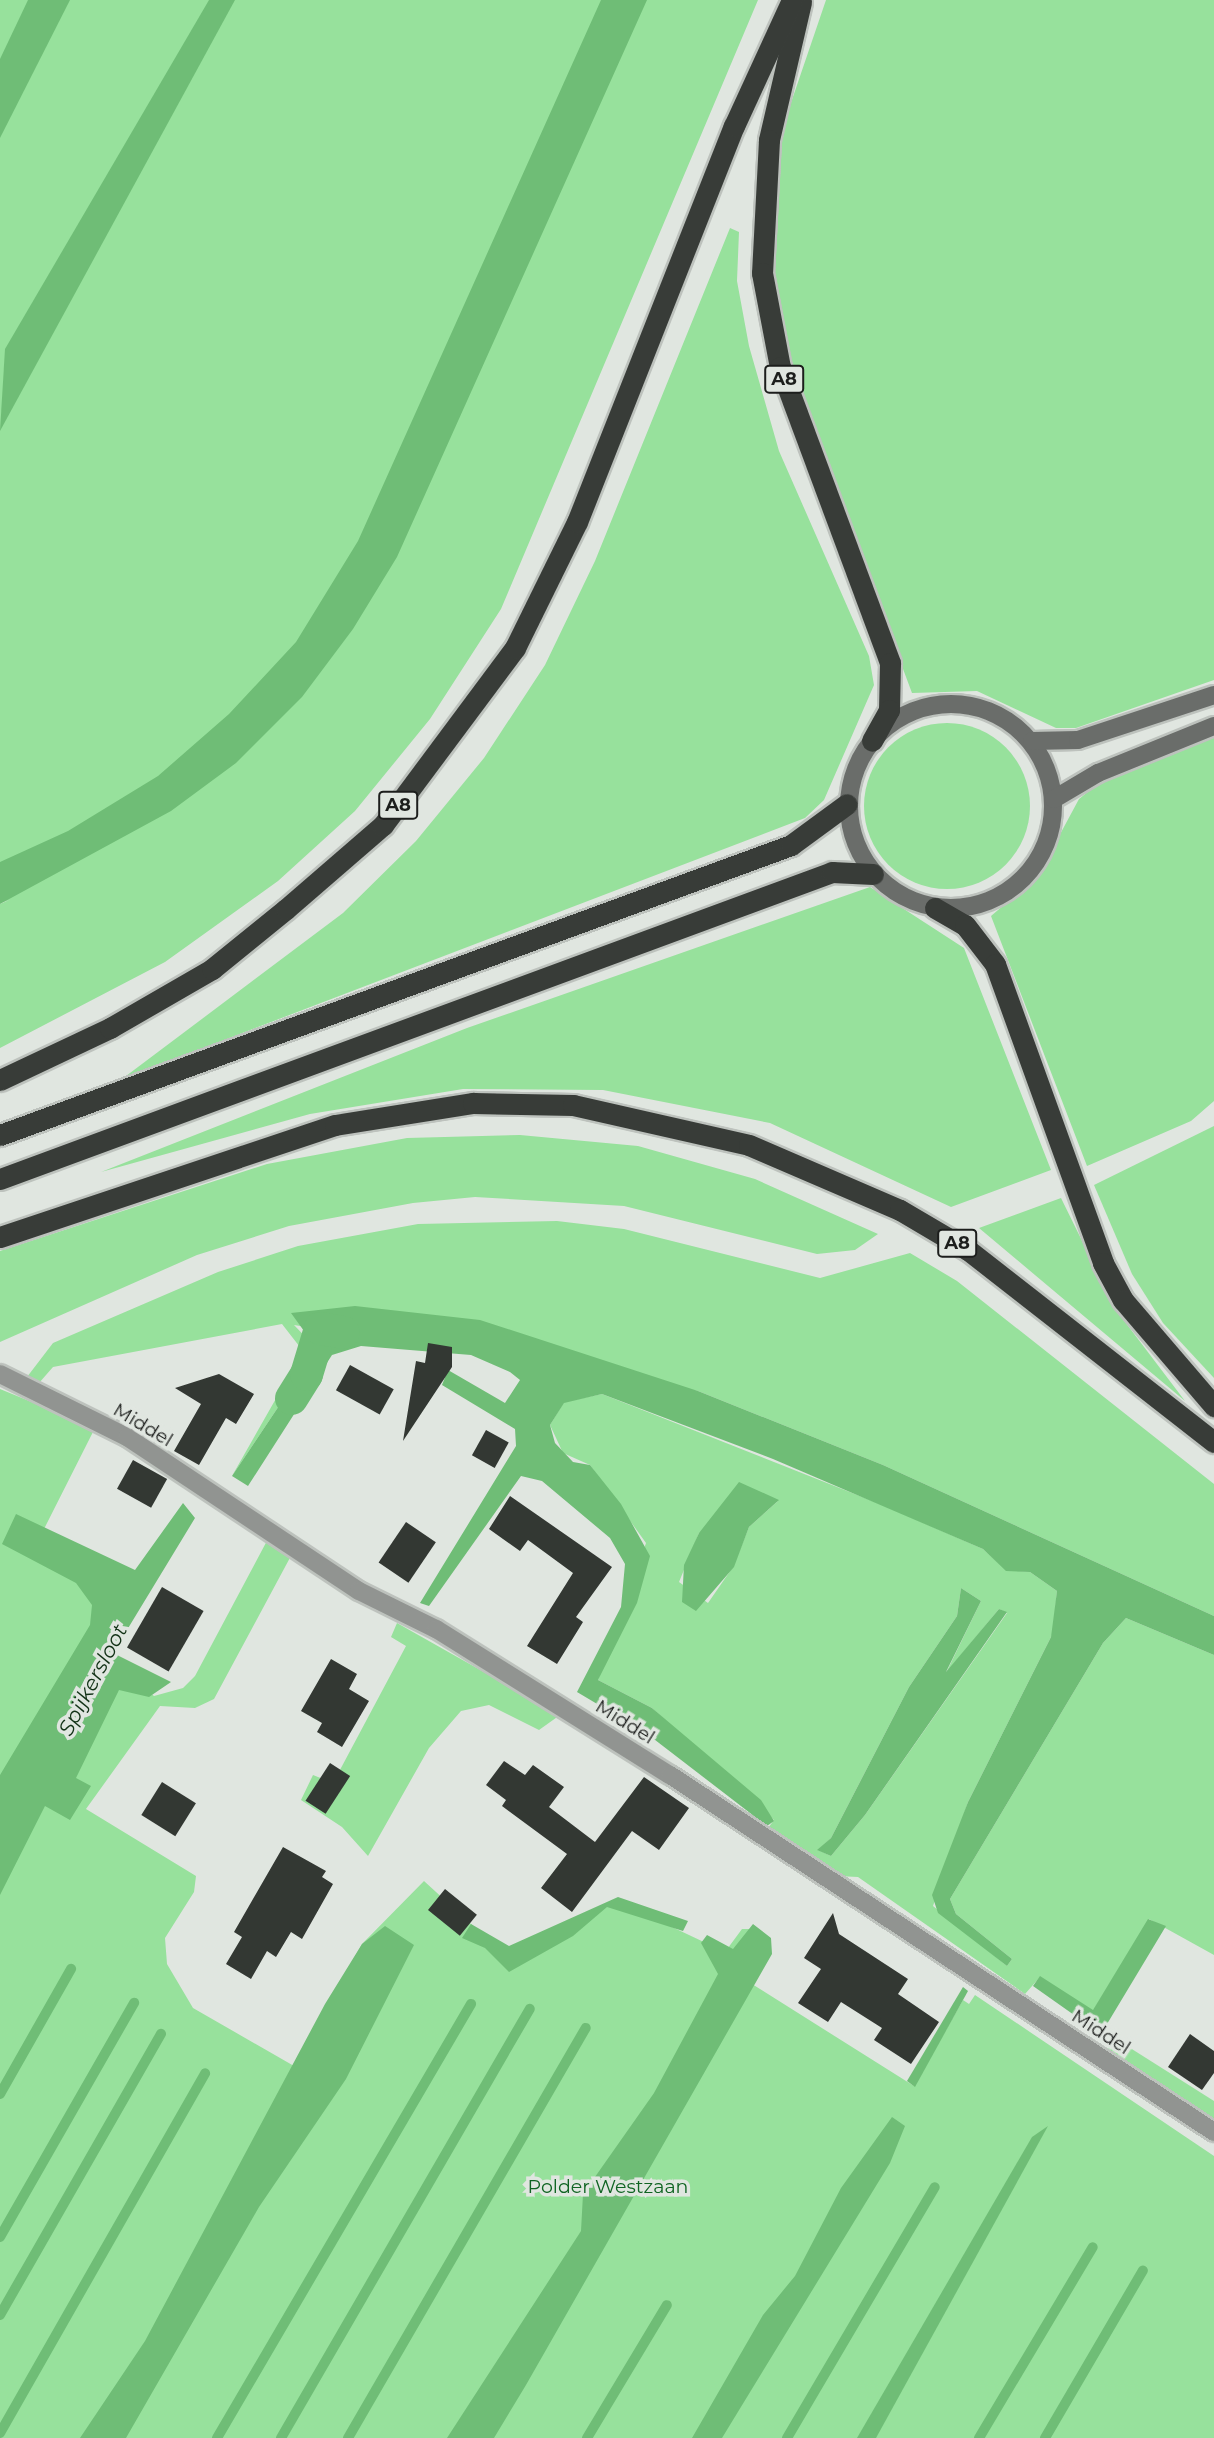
<!DOCTYPE html>
<html>
<head>
<meta charset="utf-8">
<style>
  body { margin:0 }
  #map { position:relative; width:1214px; height:2438px; overflow:hidden; background:#e0e6e0; font-family:Montserrat,sans-serif }
  div>[style] { position:absolute }
  [style*='--x'] { left:calc(var(--x)*1px); top:calc(var(--y)*1px); width:calc(var(--w)*1px); rotate:calc(var(--a)*1deg) }
  .green>* { inset:0; background:#97e19c }
  .round { border-radius:50% }
  .water>* { inset:0; background:#6fbd76 }
  .stream>* { height:10px; margin:-5px; padding:0 5px; transform-origin:5px; border-radius:5px; background:#6fbd76 }
  .canal>* { height:33px; margin:-16.5px; padding:0 16.5px; transform-origin:16.5px; border-radius:16.5px; background:#6fbd76 }
  .building>* { inset:0; background:#333833; transform-origin:0 0 }
  .roads { filter:drop-shadow(2px 0 #bdc2bd) drop-shadow(-2px 0 #bdc2bd) drop-shadow(0 2px #bdc2bd) drop-shadow(0 -2px #bdc2bd) }
  .street>* { height:18px; margin:-9px; padding:0 9px; transform-origin:9px; border-radius:9px; background:#919491 }
  .secondary>* { height:18px; margin:-9px; padding:0 9px; transform-origin:9px; border-radius:9px; background:#6a6d6a }
  .secondary>.ring { margin:-9px; padding:0; box-sizing:content-box; background:none; border:18px solid #6a6d6a; border-radius:50% }
  .highway>* { height:21px; margin:-10.5px; padding:0 10.5px; transform-origin:10.5px; border-radius:10.5px; background:#383c38 }
  span { translate:-50% -50%; white-space:nowrap; text-align:center; line-height:1.15; -webkit-text-stroke:7px #e0e6e0; paint-order:stroke }
  .shield-label span { padding:2px 5px; background:#e0e6e0; border:2px solid; border-radius:5px; -webkit-text-stroke-width:0 }
  .shield-label { font-size:18px; color:#1c1e1c; font-weight:700 }
  .street-label { font-size:19px; color:#1c1e1c }
  .park-label { font-size:19px; color:#0f6422 }
  .water-label { font-size:21px; color:#123216; font-style:italic }
</style>
</head>
<body>
<div id="map">
  <div class="green">
    <i style="clip-path:polygon(0 0,758px 0,501px 609px,430px 719px,355px 811px,278px 881px,165px 962px,0 1048px,0 904px,9px 900px,0 903px)"></i>
    <i style="clip-path:polygon(826px 0,1214px 0,1214px 680px,1076px 728px,1056px 728px,977px 691px,912px 693px,794px 377px,771px 255px,781px 132px)"></i>
    <i style="clip-path:polygon(730px 228px,739px 232px,737px 281px,749px 346px,779px 451px,869px 656px,874px 685px,824px 800px,805px 818px,122px 1079px,343px 913px,416px 841px,484px 758px,545px 665px,595px 561px)"></i>
    <i class="round" style="left:864px;top:723px;width:166px;height:166px"></i>
    <i style="clip-path:polygon(1214px 736px,1214px 1101px,1191px 1121px,1087px 1166px,991px 916px,1037px 877px,1079px 799px,1105px 778px)"></i>
    <i style="clip-path:polygon(870px 887px,964px 948px,1051px 1170px,951px 1207px,770px 1123px,603px 1090px,463px 1089px,310px 1114px,101px 1172px,467px 1028px)"></i>
    <i style="clip-path:polygon(1214px 1126px,1214px 1378px,1163px 1323px,1132px 1274px,1094px 1185px)"></i>
    <i style="clip-path:polygon(520px 1135px,638px 1146px,755px 1179px,878px 1234px,855px 1250px,817px 1254px,624px 1206px,475px 1197px,413px 1203px,289px 1226px,197px 1255px,0 1342px,0 1251px,267px 1164px,407px 1138px)"></i>
    <i style="clip-path:polygon(1061px 1198px,1116px 1310px,1185px 1401px,979px 1228px)"></i>
    <i style="clip-path:polygon(557px 1221px,624px 1229px,820px 1278px,910px 1253px,957px 1281px,1214px 1484px,1214px 1616px,883px 1465px,698px 1391px,294px 1325px,317px 1349px,232px 1476px,303px 1351px,282px 1324px,53px 1367px,39px 1383px,27px 1377px,53px 1343px,218px 1272px,298px 1246px,418px 1224px)"></i>
    <i style="clip-path:polygon(0 1389px,95px 1428px,43px 1531px,143px 1578px,106px 1658px,154px 1696px,183px 1688px,195px 1676px,269px 1537px,292px 1554px,214px 1699px,195px 1708px,160px 1706px,86px 1809px,196px 1876px,194px 1892px,165px 1938px,167px 1964px,193px 2008px,294px 2066px,362px 1944px,424px 1881px,495px 1946px,520px 1955px,617px 1901px,725px 1952px,742px 1929px,754px 1929px,744px 1979px,914px 2086px,963px 2000px,969px 2004px,975px 1995px,1214px 2156px,1214px 2438px,0 2438px)"></i>
    <i style="clip-path:polygon(evenodd,602px 1394px,885px 1506px,983px 1549px,1006px 1570px,1030px 1572px,1057px 1591px,1053px 1633px,968px 1802px,933px 1906px,1007px 1966px,1012px 1959px,956px 1914px,950px 1899px,1103px 1643px,1126px 1618px,1214px 1655px,1214px 1955px,1149px 1919px,1093px 2011px,1040px 1977px,1025px 1994px,858px 1877px,837px 1876px,766px 1831px,774px 1820px,652px 1708px,598px 1680px,646px 1543px,590px 1465px,563px 1453px,550px 1425px,564px 1402px,602px 1394px,778px 1501px,749px 1527px,733px 1567px,708px 1603px,679px 1582px,699px 1533px,778px 1501px,602px 1394px,961px 1588px,981px 1601px,946px 1673px,999px 1609px,1007px 1613px,865px 1815px,831px 1856px,818px 1850px,831px 1838px,909px 1687px,957px 1616px,961px 1588px)"></i>
    <i style="clip-path:polygon(397px 1623px,560px 1715px,539px 1730px,489px 1705px,461px 1711px,429px 1748px,368px 1856px,342px 1827px,301px 1800px,313px 1775px,333px 1783px,406px 1646px,391px 1637px)"></i>
    <i style="clip-path:polygon(1116px 2039px,1214px 2101px,1214px 2123px,1106px 2051px)"></i>
  </div>
  <div class="water">
    <i style="clip-path:polygon(28px 0,70px 0,0 138px,0 59px)"></i>
    <i style="clip-path:polygon(209px 0,235px 0,0 431px,5px 349px)"></i>
    <i style="clip-path:polygon(601px 0,647px 0,397px 557px,353px 629px,302px 697px,236px 763px,171px 811px,0 904px,0 862px,68px 831px,158px 776px,229px 714px,296px 642px,358px 541px)"></i>
    <i style="clip-path:polygon(355px 1306px,480px 1320px,698px 1391px,883px 1465px,1214px 1616px,1214px 1655px,1126px 1618px,1103px 1643px,950px 1899px,956px 1914px,1012px 1959px,1007px 1966px,938px 1913px,932px 1895px,968px 1802px,1051px 1637px,1057px 1591px,1030px 1572px,1006px 1571px,983px 1549px,773px 1459px,602px 1394px,564px 1403px,550px 1425px,555px 1443px,573px 1462px,590px 1465px,621px 1504px,650px 1556px,637px 1603px,598px 1680px,652px 1708px,761px 1800px,774px 1821px,767px 1826px,646px 1733px,577px 1692px,621px 1607px,625px 1564px,610px 1538px,542px 1481px,521px 1476px,429px 1606px,420px 1603px,516px 1446px,515px 1429px,442px 1385px,448px 1370px,505px 1403px,520px 1380px,510px 1372px,471px 1355px,361px 1346px,332px 1355px,248px 1486px,232px 1476px,317px 1349px,291px 1313px)"></i>
    <i style="clip-path:polygon(739px 1482px,779px 1500px,749px 1527px,734px 1567px,696px 1611px,682px 1602px,684px 1565px,699px 1533px)"></i>
    <i style="clip-path:polygon(183px 1503px,195px 1518px,113px 1653px,171px 1682px,149px 1697px,119px 1690px,76px 1778px,91px 1786px,70px 1820px,45px 1806px,0 1895px,0 1775px,90px 1625px,92px 1605px,76px 1583px,2px 1544px,16px 1514px,135px 1570px)"></i>
    <i style="clip-path:polygon(961px 1588px,981px 1601px,946px 1672px,999px 1609px,1007px 1612px,865px 1815px,831px 1856px,817px 1850px,831px 1838px,909px 1687px,957px 1616px)"></i>
    <i style="clip-path:polygon(618px 1897px,688px 1921px,683px 1931px,607px 1907px,573px 1936px,509px 1972px,485px 1948px,462px 1938px,471px 1924px,509px 1946px)"></i>
    <i style="clip-path:polygon(1148px 1919px,1166px 1926px,1101px 2034px,1033px 1986px,1040px 1976px,1093px 2010px)"></i>
    <i style="clip-path:polygon(753px 1924px,771px 1938px,772px 1954px,526px 2385px,494px 2438px,447px 2438px,581px 2231px,583px 2194px,654px 2093px,718px 1974px,701px 1943px,707px 1935px,733px 1949px)"></i>
    <i style="clip-path:polygon(385px 1926px,414px 1945px,346px 2079px,259px 2207px,126px 2438px,80px 2438px,145px 2341px,325px 2004px,362px 1944px)"></i>
    <i style="clip-path:polygon(963px 1987px,968px 1991px,915px 2087px,907px 2081px)"></i>
    <i style="clip-path:polygon(892px 2117px,905px 2126px,890px 2163px,722px 2438px,692px 2438px,763px 2315px,795px 2276px,841px 2188px)"></i>
    <i style="clip-path:polygon(1048px 2126px,876px 2438px,857px 2438px,1032px 2137px)"></i>
  </div>
  <div class="stream">
    <i style="--x:0;--y:2094;--w:144;--a:-60.4"></i>
    <i style="--x:0;--y:2237;--w:270;--a:-60.2"></i>
    <i style="--x:0;--y:2315;--w:324;--a:-60.2"></i>
    <i style="--x:0;--y:2433;--w:414;--a:-60.3"></i>
    <i style="--x:217;--y:2438;--w:503;--a:-59.66"></i>
    <i style="--x:281;--y:2438;--w:496;--a:-59.9"></i>
    <i style="--x:348;--y:2438;--w:474;--a:-59.9"></i>
    <i style="--x:587;--y:2438;--w:155;--a:-59"></i>
    <i style="--x:787;--y:2438;--w:291;--a:-59.5"></i>
    <i style="--x:979;--y:2438;--w:222;--a:-59.2"></i>
    <i style="--x:1045;--y:2438;--w:194;--a:-59.7"></i>
  </div>
  <div class="canal">
    <i style="--x:291;--y:1398;--w:28;--a:-58"></i>
    <i style="--x:306;--y:1374;--w:48;--a:-73.1"></i>
    <i style="--x:320;--y:1328;--w:23;--a:10"></i>
  </div>
  <div class="building">
    <i style="clip-path:polygon(428px 1343px,452px 1347px,452px 1367px,403px 1441px,416px 1361px,425px 1363px)"></i>
    <i style="left:350px;top:1365px;width:50px;height:29px;rotate:29deg"></i>
    <i style="clip-path:polygon(219px 1374px,254px 1394px,236px 1424px,226px 1418px,199px 1465px,174px 1451px,201px 1404px,175px 1388px)"></i>
    <i style="left:486px;top:1430px;width:26px;height:29px;rotate:29deg"></i>
    <i style="left:133px;top:1460px;width:39px;height:33px;rotate:29deg"></i>
    <i style="clip-path:polygon(510px 1496px,612px 1567px,576px 1617px,583px 1622px,557px 1664px,527px 1646px,573px 1573px,528px 1540px,520px 1551px,489px 1529px)"></i>
    <i style="left:406px;top:1522px;width:36px;height:49px;rotate:34deg"></i>
    <i style="left:162px;top:1587px;width:48px;height:70px;rotate:30deg"></i>
    <i style="clip-path:polygon(331px 1659px,357px 1674px,349px 1689px,369px 1701px,342px 1747px,317px 1732px,322px 1723px,301px 1711px)"></i>
    <i style="clip-path:polygon(504px 1761px,525px 1775px,533px 1765px,564px 1787px,549px 1807px,595px 1842px,644px 1777px,689px 1808px,659px 1850px,632px 1831px,572px 1912px,541px 1888px,567px 1854px,502px 1806px,506px 1800px,486px 1785px)"></i>
    <i style="left:330px;top:1763px;width:24px;height:45px;rotate:33deg"></i>
    <i style="left:162px;top:1782px;width:40px;height:39px;rotate:32deg"></i>
    <i style="clip-path:polygon(283px 1847px,326px 1871px,322px 1877px,333px 1884px,302px 1939px,291px 1932px,276px 1957px,267px 1951px,251px 1979px,226px 1964px,242px 1937px,234px 1932px)"></i>
    <i style="left:445px;top:1889px;width:41px;height:27px;rotate:39deg"></i>
    <i style="clip-path:polygon(833px 1913px,839px 1934px,908px 1979px,898px 1994px,939px 2022px,911px 2064px,874px 2040px,882px 2028px,841px 2002px,828px 2022px,798px 2003px,821px 1969px,804px 1958px)"></i>
    <i style="clip-path:polygon(1190px 2034px,1214px 2051px,1214px 2073px,1202px 2090px,1168px 2067px)"></i>
  </div>
  <div class="roads">
    <div class="street">
      <i style="--x:0;--y:1374;--w:142;--a:26.4"></i>
      <i style="--x:127;--y:1437;--w:278;--a:33.6"></i>
      <i style="--x:359;--y:1591;--w:86;--a:26.3"></i>
      <i style="--x:436;--y:1629;--w:276;--a:32"></i>
      <i style="--x:670;--y:1775;--w:651;--a:33.27"></i>
    </div>
    <div class="secondary">
      <i class="ring" style="left:849px;top:704px;width:186px;height:186px"></i>
      <i style="--x:1032;--y:741;--w:46;--a:-1.2"></i>
      <i style="--x:1078;--y:740;--w:143;--a:-18.3"></i>
      <i style="--x:1054;--y:799;--w:51;--a:-30.6"></i>
      <i style="--x:1098;--y:773;--w:125;--a:-22.1"></i>
    </div>
    <div class="highway">
      <i style="--x:801;--y:2;--w:142;--a:103.1"></i>
      <i style="--x:769;--y:140;--w:133;--a:93"></i>
      <i style="--x:762;--y:273;--w:96;--a:79.2"></i>
      <i style="--x:780;--y:367;--w:316;--a:69.6"></i>
      <i style="--x:890;--y:663;--w:47;--a:91.2"></i>
      <i style="--x:889;--y:710;--w:35;--a:119"></i>
      <i style="--x:935;--y:908;--w:34;--a:30"></i>
      <i style="--x:965;--y:925;--w:49;--a:52.4"></i>
      <i style="--x:995;--y:964;--w:318;--a:70.1"></i>
      <i style="--x:1103;--y:1263;--w:42;--a:61.6"></i>
      <i style="--x:1123;--y:1300;--w:140;--a:49.4"></i>
      <i style="--x:0;--y:1080;--w:122;--a:-25.3"></i>
      <i style="--x:110;--y:1028;--w:118;--a:-30"></i>
      <i style="--x:212;--y:969;--w:95;--a:-39"></i>
      <i style="--x:286;--y:909;--w:128;--a:-40.9"></i>
      <i style="--x:383;--y:825;--w:221;--a:-53.3"></i>
      <i style="--x:515;--y:648;--w:140;--a:-63.8"></i>
      <i style="--x:577;--y:522;--w:426;--a:-68.4"></i>
      <i style="--x:734;--y:126;--w:139;--a:-65.3"></i>
      <i style="--x:0;--y:1135;--w:842;--a:-20.13"></i>
      <i style="--x:791;--y:845;--w:69;--a:-36.2"></i>
      <i style="--x:0;--y:1179;--w:887;--a:-20.25"></i>
      <i style="--x:832;--y:872;--w:41;--a:2.8"></i>
      <i style="--x:0;--y:1237;--w:353;--a:-18.5"></i>
      <i style="--x:335;--y:1125;--w:140;--a:-9.1"></i>
      <i style="--x:473;--y:1103;--w:100;--a:1.1"></i>
      <i style="--x:573;--y:1105;--w:180;--a:12.8"></i>
      <i style="--x:749;--y:1145;--w:164;--a:23.3"></i>
      <i style="--x:900;--y:1210;--w:79;--a:30.5"></i>
      <i style="--x:968;--y:1250;--w:312;--a:38"></i>
    </div>
  </div>
  <div class="shield-label">
    <span style="left:784px;top:379px">A8</span>
    <span style="left:398px;top:805px">A8</span>
    <span style="left:957px;top:1243px">A8</span>
  </div>
  <div class="street-label">
    <span style="left:143px;top:1425px;rotate:31deg">Middel</span>
    <span style="left:625px;top:1722px;rotate:32deg">Middel</span>
    <span style="left:1101px;top:2032px;rotate:33deg">Middel</span>
  </div>
  <div class="park-label">
    <span style="left:608px;top:2187px">Polder Westzaan</span>
  </div>
  <div class="water-label">
    <span style="left:93px;top:1680px;rotate:-62deg">Spijkersloot</span>
  </div>
</div>
</body>
</html>
